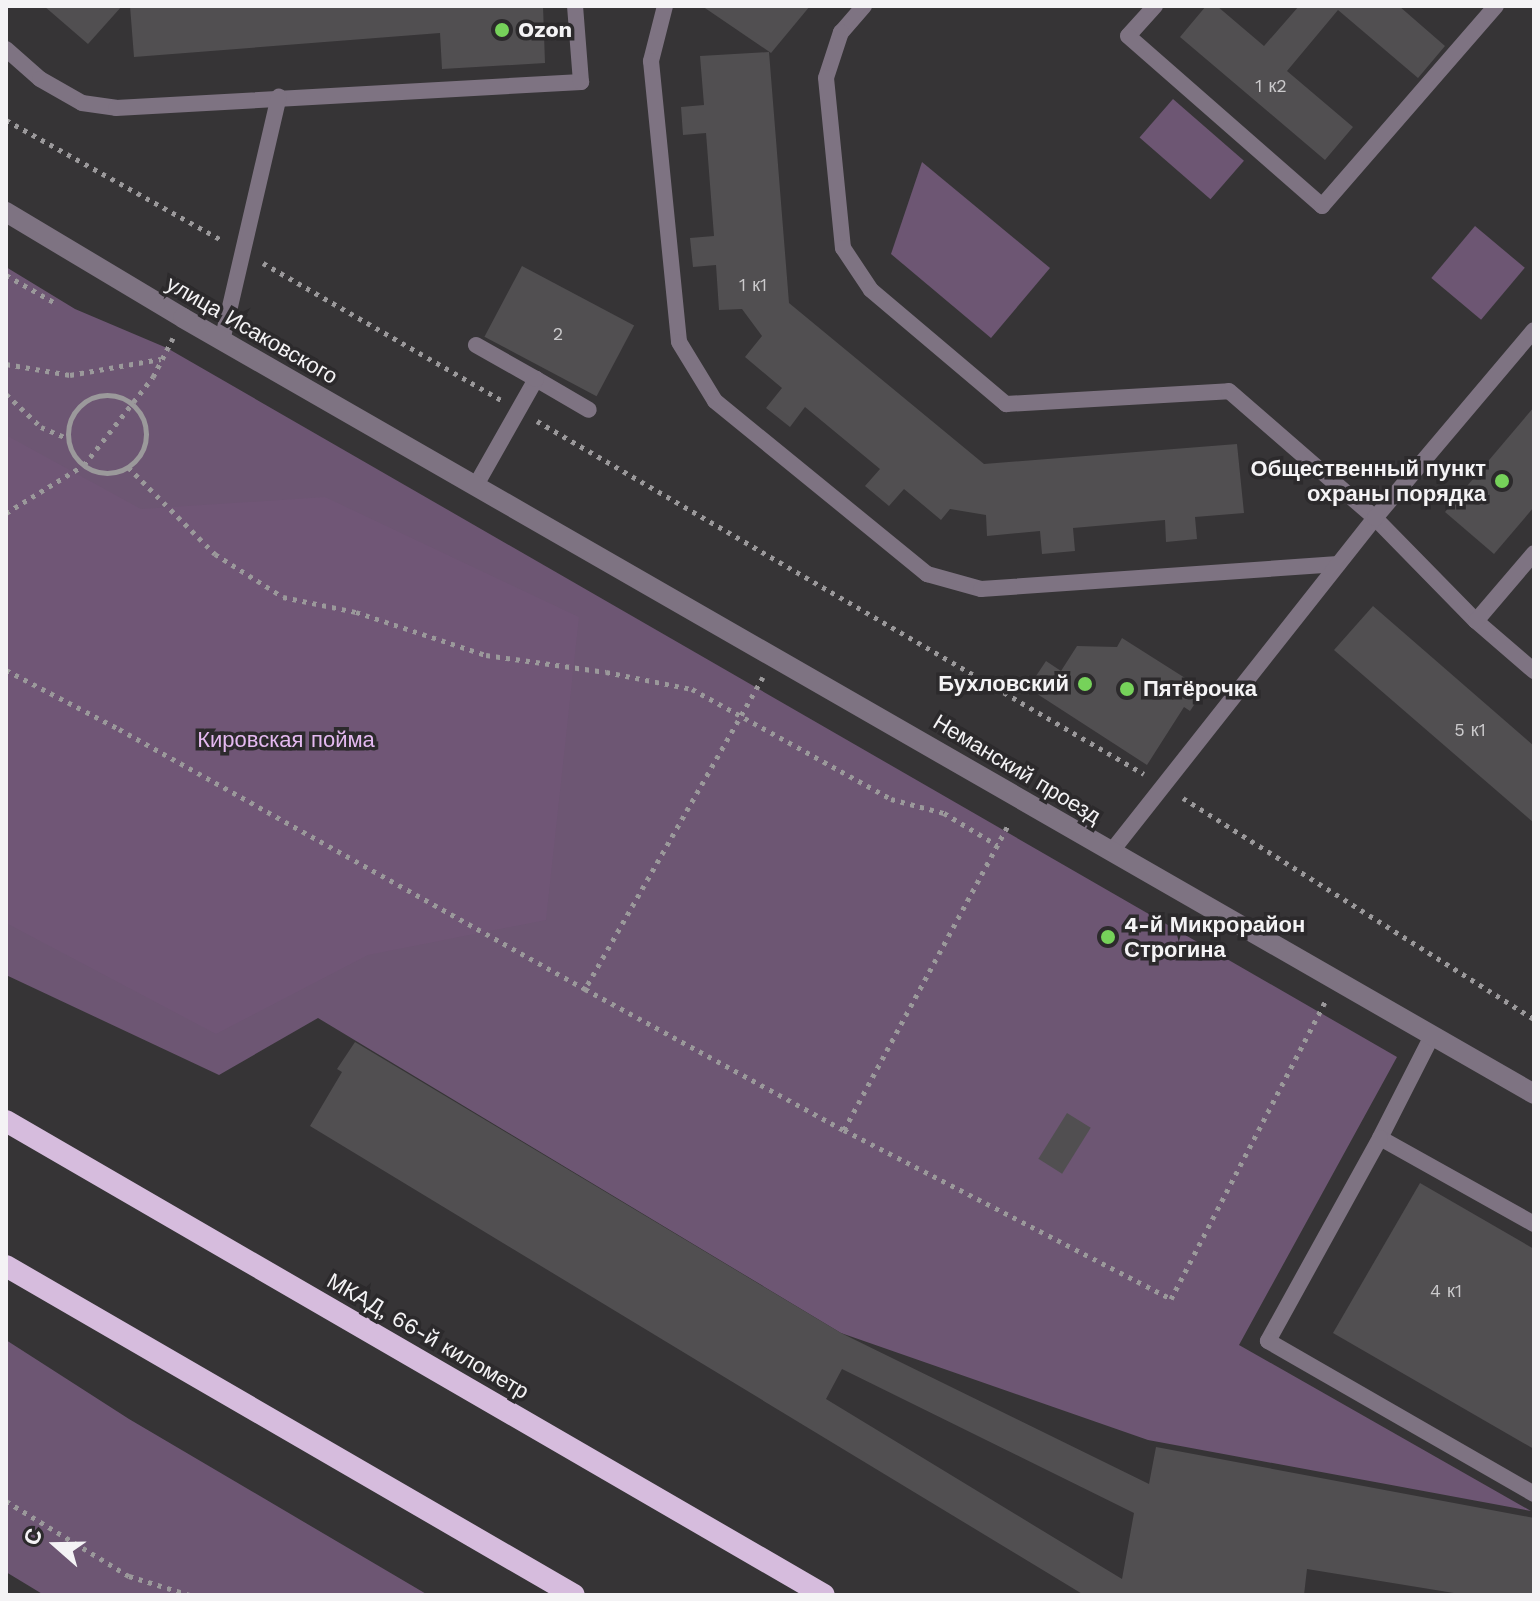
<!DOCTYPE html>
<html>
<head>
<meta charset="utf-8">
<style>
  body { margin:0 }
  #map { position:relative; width:1540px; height:1601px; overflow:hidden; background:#363436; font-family:"Work Sans",sans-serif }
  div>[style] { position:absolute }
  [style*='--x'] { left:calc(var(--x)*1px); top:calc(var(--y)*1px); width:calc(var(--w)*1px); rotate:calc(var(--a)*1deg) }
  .green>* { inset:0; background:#6d5673; transform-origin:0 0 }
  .forest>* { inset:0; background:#705676 }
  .building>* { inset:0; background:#514f51; transform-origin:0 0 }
  .path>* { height:5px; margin-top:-2.5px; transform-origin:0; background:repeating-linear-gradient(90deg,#9b999b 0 4px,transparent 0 10px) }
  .path>.ring { margin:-2.5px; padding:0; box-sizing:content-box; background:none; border:5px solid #9b999b; border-radius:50% }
  .service>* { height:16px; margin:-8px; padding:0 8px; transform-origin:8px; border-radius:8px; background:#7e7382 }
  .tertiary>* { height:20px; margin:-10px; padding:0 10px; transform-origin:10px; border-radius:10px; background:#7e7382 }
  .trunk>* { height:22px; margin:-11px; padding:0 11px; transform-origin:11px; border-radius:11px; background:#d6bcdd }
  .dots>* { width:22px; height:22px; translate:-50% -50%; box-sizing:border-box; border:4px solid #2c2a2c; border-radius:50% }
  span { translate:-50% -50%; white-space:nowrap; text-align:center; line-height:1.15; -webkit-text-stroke:7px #2c2a2c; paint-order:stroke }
  .number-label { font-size:18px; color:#cbcacc }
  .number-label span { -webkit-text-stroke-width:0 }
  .poi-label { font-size:22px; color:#f4f3f5; font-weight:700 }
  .left { translate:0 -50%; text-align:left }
  .right { translate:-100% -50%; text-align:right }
  .street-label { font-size:22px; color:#f4f3f5 }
  .park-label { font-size:22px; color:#e4b9f0 }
  .frame { position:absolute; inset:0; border:8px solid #f4f3f5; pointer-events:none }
  .north { position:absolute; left:16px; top:1505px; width:80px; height:80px; -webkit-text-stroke:6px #2c2a2c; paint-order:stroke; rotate:290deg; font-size:22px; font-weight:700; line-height:32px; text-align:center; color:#f4f3f5 }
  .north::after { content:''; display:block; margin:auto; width:28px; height:36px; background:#f4f3f5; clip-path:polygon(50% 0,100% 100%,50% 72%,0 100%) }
</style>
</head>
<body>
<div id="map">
  <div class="green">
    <i style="left:1173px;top:99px;width:94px;height:51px;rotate:41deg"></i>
    <i style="clip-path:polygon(922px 162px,1050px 268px,991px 338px,891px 254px)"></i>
    <i style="left:1475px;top:226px;width:65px;height:68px;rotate:40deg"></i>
    <i style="clip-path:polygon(6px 267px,75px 309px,167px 348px,1397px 1057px,1239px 1345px,1531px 1511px,1148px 1440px,841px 1333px,318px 1018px,219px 1075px,6px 975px)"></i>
    <i style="clip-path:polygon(6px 1340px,129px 1419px,428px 1595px,44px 1595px,6px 1572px)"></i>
  </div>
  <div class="forest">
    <i style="clip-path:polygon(6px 435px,141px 509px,325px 497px,579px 617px,546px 920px,368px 955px,216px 1034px,6px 923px)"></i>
  </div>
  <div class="building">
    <i style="clip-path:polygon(44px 6px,122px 6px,88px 44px)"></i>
    <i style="clip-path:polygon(130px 6px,543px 6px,545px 63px,442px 69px,440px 33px,134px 57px)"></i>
    <i style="clip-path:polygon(702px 6px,810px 6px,771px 53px)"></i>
    <i style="clip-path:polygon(1206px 6px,1217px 6px,1264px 46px,1299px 6px,1399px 6px,1445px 46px,1418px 78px,1338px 10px,1287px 71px,1353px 127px,1325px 160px,1180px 37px)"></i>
    <i style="clip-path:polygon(769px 52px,789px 303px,984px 464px,1237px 444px,1244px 513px,1195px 517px,1197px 539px,1166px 542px,1165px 520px,1073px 528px,1075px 551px,1042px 554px,1040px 531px,987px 536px,986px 515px,950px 509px,941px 520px,904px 489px,889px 506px,865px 486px,880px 469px,805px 407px,790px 427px,766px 408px,782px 388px,745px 357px,762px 336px,742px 309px,719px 310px,716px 265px,693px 267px,690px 238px,714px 236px,706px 133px,683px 135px,681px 107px,704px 105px,700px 56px)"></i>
    <i style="left:522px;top:266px;width:127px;height:80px;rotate:28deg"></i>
    <i style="clip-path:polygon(1534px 407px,1534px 507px,1494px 554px,1445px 512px)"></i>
    <i style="clip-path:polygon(1373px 606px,1534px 746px,1534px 823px,1334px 650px)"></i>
    <i style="clip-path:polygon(1122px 638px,1204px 690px,1190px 711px,1184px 707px,1147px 765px,1028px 688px,1046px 661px,1061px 671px,1077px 646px,1117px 647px)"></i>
    <i style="clip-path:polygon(evenodd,355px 1042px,841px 1333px,1149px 1484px,1156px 1447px,1534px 1518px,1534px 1595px,1466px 1595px,1307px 1569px,1304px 1595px,1084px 1595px,310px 1126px,342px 1072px,337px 1069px,355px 1042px,842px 1369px,1134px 1513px,1122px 1579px,826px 1399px,842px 1369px)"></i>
    <i style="left:1067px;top:1113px;width:28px;height:54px;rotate:32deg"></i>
    <i style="clip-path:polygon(1420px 1183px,1534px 1249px,1534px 1449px,1333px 1333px)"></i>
  </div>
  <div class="path">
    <i style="--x:6;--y:120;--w:248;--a:29.1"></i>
    <i style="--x:263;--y:263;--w:275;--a:29.9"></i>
    <i style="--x:6;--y:275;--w:59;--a:29.6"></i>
    <i style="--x:6;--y:364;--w:65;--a:9.8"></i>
    <i style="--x:70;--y:375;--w:92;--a:-10"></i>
    <i style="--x:6;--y:394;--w:48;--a:43.3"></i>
    <i style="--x:41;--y:427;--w:30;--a:23"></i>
    <i class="ring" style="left:68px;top:395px;width:73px;height:73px"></i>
    <i style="--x:537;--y:421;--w:702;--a:30.18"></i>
    <i style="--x:128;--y:467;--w:123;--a:45"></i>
    <i style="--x:215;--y:554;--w:80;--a:32.3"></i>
    <i style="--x:283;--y:597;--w:75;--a:11.6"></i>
    <i style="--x:356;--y:612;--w:137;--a:18.3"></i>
    <i style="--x:486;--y:655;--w:121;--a:8.1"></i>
    <i style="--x:606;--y:672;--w:88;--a:11.2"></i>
    <i style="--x:692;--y:689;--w:227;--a:28.9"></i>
    <i style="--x:891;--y:799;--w:55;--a:14.8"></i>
    <i style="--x:944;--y:813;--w:62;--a:31.1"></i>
    <i style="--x:6;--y:513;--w:92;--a:-31.6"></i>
    <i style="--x:84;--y:465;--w:112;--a:-51.9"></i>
    <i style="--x:153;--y:377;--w:44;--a:-62.9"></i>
    <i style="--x:6;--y:670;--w:127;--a:27.6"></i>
    <i style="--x:119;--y:729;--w:534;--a:29.16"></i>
    <i style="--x:763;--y:677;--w:359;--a:119.7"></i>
    <i style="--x:585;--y:989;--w:295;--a:28.6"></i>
    <i style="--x:844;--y:1130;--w:349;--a:-61.7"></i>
    <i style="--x:1183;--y:798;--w:415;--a:32.2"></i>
    <i style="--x:844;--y:1130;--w:368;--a:27.3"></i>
    <i style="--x:1171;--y:1299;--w:335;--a:-62.6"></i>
    <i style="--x:6;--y:1501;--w:144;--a:31.4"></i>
    <i style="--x:129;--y:1576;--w:64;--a:17.3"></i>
  </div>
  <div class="service">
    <i style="--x:665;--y:6;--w:57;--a:104.3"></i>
    <i style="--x:651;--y:61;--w:282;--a:84.3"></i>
    <i style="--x:679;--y:342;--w:69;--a:58.6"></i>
    <i style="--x:715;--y:401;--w:274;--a:39.2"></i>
    <i style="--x:927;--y:574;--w:56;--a:15.5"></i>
    <i style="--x:981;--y:589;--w:358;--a:-4"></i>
    <i style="--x:864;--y:6;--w:35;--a:131"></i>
    <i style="--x:841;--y:32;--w:48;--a:108.1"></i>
    <i style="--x:826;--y:78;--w:171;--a:84.3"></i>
    <i style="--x:843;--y:248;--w:50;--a:56.3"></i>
    <i style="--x:871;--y:290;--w:177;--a:40.2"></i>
    <i style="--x:1006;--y:404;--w:223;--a:-3.3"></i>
    <i style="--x:1229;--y:391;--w:194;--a:41"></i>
    <i style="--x:1375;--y:518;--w:144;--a:45.6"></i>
    <i style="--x:1476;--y:621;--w:77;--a:40.8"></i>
    <i style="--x:1155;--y:6;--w:40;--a:132"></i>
    <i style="--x:1128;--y:36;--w:258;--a:41.2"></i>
    <i style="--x:1322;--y:206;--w:265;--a:-49"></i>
    <i style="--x:6;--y:49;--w:45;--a:41.4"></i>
    <i style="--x:40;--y:79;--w:48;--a:29.7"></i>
    <i style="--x:82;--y:103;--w:34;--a:8"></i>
    <i style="--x:116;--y:108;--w:466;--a:-3.2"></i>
    <i style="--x:581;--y:82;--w:76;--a:-94.5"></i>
    <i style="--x:222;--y:341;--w:251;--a:-76.9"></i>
    <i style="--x:536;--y:379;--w:61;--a:30.3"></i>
    <i style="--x:476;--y:485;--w:122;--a:-60.5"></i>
    <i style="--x:536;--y:379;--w:69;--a:-150.5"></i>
    <i style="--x:1476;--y:621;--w:89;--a:-49.5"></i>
    <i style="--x:1111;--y:852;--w:426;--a:-51.7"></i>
    <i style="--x:1375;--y:518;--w:246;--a:-49.8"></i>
    <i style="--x:1380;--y:1138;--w:114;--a:-63"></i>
    <i style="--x:1534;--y:1224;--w:176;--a:-150.8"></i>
    <i style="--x:1380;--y:1138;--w:232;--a:118.9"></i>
    <i style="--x:1268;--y:1341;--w:307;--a:29.9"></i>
  </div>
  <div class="tertiary">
    <i style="--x:6;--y:212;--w:206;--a:30.9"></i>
    <i style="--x:183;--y:318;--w:1558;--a:29.87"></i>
  </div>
  <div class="trunk">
    <i style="--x:6;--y:1121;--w:945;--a:30.09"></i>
    <i style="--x:6;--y:1266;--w:656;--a:30.08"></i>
  </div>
  <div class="dots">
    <i style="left:502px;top:30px;background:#76d25a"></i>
    <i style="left:1502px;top:481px;background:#76d25a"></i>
    <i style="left:1085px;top:684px;background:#76d25a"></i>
    <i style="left:1127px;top:689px;background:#76d25a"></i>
    <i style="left:1108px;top:937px;background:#76d25a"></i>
  </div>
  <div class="number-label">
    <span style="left:1271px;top:86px">1 к2</span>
    <span style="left:753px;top:285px">1 к1</span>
    <span style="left:558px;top:334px">2</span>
    <span style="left:1470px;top:730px">5 к1</span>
    <span style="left:1446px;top:1291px">4 к1</span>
  </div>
  <div class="poi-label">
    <span class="left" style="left:518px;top:30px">Ozon</span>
    <span class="right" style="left:1486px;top:481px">Общественный пункт<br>охраны порядка</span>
    <span class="right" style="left:1069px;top:684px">Бухловский</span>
    <span class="left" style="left:1143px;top:689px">Пятёрочка</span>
    <span class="left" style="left:1124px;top:937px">4-й Микрорайон<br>Строгина</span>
  </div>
  <div class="street-label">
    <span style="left:252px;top:330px;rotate:30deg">улица Исаковского</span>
    <span style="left:1017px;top:769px;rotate:31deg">Неманский проезд</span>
    <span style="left:428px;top:1336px;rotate:30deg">МКАД, 66-й километр</span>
  </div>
  <div class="park-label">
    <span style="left:286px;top:740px">Кировская пойма</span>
  </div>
  <div class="frame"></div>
  <div class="north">С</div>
</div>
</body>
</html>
